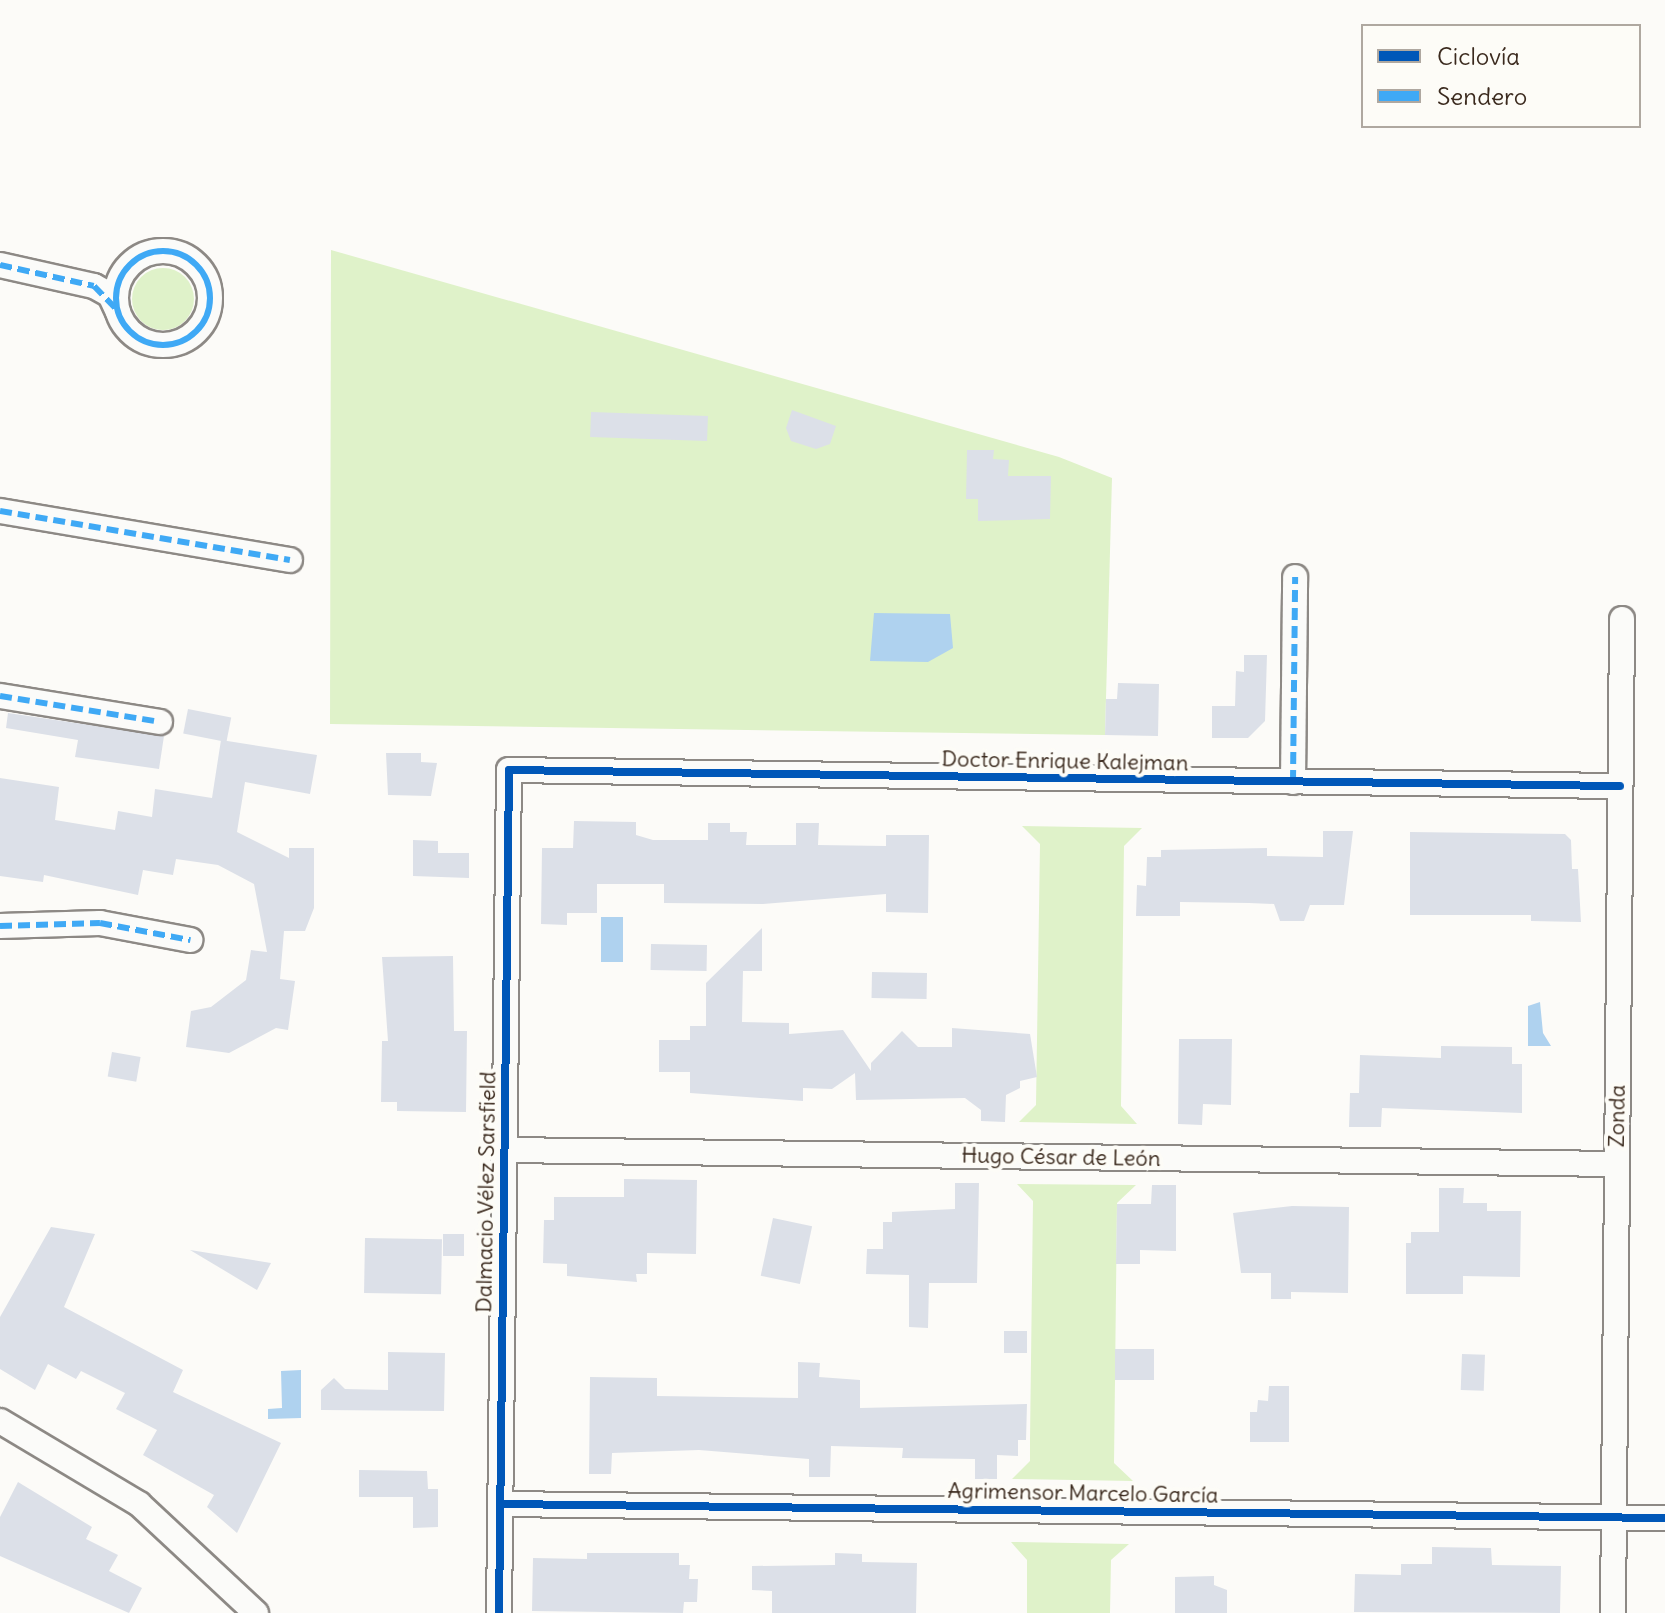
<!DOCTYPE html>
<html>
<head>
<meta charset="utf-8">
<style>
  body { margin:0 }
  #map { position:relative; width:1665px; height:1613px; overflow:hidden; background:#fcfbf8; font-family:Delius,sans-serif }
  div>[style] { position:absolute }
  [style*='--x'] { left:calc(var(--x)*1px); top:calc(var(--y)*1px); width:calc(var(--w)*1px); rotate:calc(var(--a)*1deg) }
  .green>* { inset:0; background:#dff2c9 }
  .round { border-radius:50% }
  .water>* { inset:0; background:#afd2ef; transform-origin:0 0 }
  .building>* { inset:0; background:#dce0e8; transform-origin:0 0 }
  .roads { filter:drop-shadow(2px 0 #8d8985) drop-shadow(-2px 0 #8d8985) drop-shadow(0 2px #8d8985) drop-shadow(0 -2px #8d8985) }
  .minor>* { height:24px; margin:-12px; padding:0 12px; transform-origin:12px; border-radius:12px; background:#fbfbf9 }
  .minor>.ring { margin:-12px; padding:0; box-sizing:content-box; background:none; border:24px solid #fbfbf9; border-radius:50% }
  .quiet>* { height:6px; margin-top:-3px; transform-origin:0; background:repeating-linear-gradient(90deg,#3fa9f5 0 12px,transparent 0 18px) }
  .quiet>.ring { margin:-3px; padding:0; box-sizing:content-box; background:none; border:6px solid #3fa9f5; border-radius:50% }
  .cycleway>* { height:8px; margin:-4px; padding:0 4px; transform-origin:4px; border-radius:4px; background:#0057b8 }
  span { translate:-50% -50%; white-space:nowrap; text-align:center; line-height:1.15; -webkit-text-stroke:8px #fdfcf7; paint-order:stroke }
  .street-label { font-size:22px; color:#3b2a1e }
  .legend { position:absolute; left:1361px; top:24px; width:280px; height:104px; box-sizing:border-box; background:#fdfcf7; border:2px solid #afa8a0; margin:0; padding:10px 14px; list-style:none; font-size:24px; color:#3b2a1e }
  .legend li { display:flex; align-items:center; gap:16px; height:40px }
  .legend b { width:40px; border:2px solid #afa8a0 }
</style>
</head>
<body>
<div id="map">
  <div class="green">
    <i style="clip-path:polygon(331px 250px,1059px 457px,1112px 478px,1105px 735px,330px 724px)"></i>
    <i class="round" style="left:132px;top:268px;width:62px;height:62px"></i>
    <i style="clip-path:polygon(1022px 826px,1142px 828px,1124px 846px,1121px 1106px,1137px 1124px,1019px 1122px,1036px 1105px,1040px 844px)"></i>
    <i style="clip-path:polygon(1017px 1184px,1136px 1185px,1117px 1203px,1115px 1380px,1114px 1463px,1133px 1481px,1012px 1479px,1030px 1461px,1030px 1440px,1033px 1201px)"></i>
    <i style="clip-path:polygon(1011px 1542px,1129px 1544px,1111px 1560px,1110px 1613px,1027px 1613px,1027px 1560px)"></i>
  </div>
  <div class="water">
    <i style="clip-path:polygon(874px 613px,950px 614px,953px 648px,928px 662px,870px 661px)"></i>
    <i style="left:601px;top:917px;width:22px;height:45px"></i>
    <i style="clip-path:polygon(1540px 1002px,1543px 1033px,1551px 1046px,1528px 1046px,1528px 1006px)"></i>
    <i style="clip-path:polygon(301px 1370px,301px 1418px,268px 1419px,268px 1409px,282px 1408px,281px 1371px)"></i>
  </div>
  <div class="building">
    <i style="clip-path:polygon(792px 410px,836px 426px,830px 444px,816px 449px,791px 441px,786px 428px)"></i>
    <i style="left:591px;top:412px;width:117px;height:25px;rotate:2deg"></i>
    <i style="clip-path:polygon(967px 450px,994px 450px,993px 459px,1009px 460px,1008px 476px,1051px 476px,1050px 519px,978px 521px,978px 499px,966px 499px)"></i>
    <i style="clip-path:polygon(1244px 655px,1267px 655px,1265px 721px,1248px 738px,1212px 738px,1212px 706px,1235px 706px,1236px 671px,1244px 672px)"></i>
    <i style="clip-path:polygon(1118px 683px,1159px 684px,1158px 736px,1105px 735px,1106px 699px,1117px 699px)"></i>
    <i style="left:188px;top:709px;width:44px;height:25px;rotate:11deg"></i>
    <i style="clip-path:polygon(8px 713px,164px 736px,159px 769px,75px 757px,78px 740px,6px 728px)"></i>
    <i style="clip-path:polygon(221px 740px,317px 755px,310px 794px,245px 782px,237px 832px,289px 858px,289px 848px,314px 848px,314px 908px,305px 931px,284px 931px,280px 979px,295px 981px,288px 1030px,276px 1028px,229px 1053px,186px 1047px,191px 1011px,211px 1007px,246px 980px,251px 950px,267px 952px,254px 884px,218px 865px,176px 859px,173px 875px,143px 870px,138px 895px,44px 875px,43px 882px,0 876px,0 778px,59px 787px,55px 820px,115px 830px,118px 811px,152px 817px,155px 789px,212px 798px)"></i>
    <i style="clip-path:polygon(386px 753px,421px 753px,421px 762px,437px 763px,431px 796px,388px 795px)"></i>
    <i style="clip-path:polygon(574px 821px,636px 822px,636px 835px,653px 840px,708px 840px,708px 823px,730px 823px,730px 832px,747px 832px,746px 845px,796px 845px,796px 823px,819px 823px,818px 845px,886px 846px,886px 835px,929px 835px,928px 913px,886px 912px,886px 894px,763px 904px,664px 903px,664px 884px,597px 884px,597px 913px,567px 913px,567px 925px,541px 924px,542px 848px,573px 848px)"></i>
    <i style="clip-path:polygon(1323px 831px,1353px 831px,1344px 905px,1310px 905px,1304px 921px,1280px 921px,1274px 904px,1249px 903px,1180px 902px,1180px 916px,1136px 916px,1137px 885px,1146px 886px,1147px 857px,1161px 857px,1161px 850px,1267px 848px,1267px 856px,1323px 857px)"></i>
    <i style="clip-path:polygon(1410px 832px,1565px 834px,1571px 840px,1572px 869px,1578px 869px,1581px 922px,1531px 921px,1531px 915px,1410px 915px)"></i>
    <i style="clip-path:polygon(413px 840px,438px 841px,438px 853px,469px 853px,469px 878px,413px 876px)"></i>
    <i style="clip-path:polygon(762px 928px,762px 971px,743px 971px,742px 1022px,789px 1023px,789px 1034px,843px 1030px,871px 1071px,871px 1063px,902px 1031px,918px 1047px,952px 1047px,952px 1028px,1030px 1034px,1037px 1077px,1020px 1081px,1020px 1088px,1006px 1095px,1005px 1122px,981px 1121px,981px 1110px,965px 1098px,856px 1100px,855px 1073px,832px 1089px,803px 1088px,803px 1101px,690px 1093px,690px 1072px,659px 1072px,659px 1040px,690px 1040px,690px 1026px,706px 1026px,706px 983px)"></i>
    <i style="left:651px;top:944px;width:56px;height:26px;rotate:1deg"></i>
    <i style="clip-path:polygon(453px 956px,454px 1031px,467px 1031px,466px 1112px,397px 1111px,397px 1102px,381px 1102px,382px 1041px,388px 1041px,382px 957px)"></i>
    <i style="left:872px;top:972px;width:55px;height:26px;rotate:1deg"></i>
    <i style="clip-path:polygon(1179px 1039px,1232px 1039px,1231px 1105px,1203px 1104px,1202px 1125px,1178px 1124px)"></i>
    <i style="clip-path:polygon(1441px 1046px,1512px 1047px,1512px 1064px,1522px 1064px,1522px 1113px,1382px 1108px,1381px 1127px,1349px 1127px,1350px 1093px,1359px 1093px,1360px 1055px,1441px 1058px)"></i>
    <i style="left:112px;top:1052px;width:29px;height:25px;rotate:10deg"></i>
    <i style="clip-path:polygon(624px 1179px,697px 1180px,696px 1254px,647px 1253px,647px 1274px,636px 1274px,637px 1282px,567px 1276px,567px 1264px,543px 1263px,544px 1220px,554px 1220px,554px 1197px,624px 1197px)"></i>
    <i style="clip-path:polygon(955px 1183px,979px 1183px,977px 1283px,929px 1283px,928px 1328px,909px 1327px,909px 1275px,866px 1274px,867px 1249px,883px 1249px,883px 1222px,892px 1222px,892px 1212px,955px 1209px)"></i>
    <i style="clip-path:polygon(1152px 1185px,1176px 1185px,1176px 1251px,1140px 1250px,1140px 1264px,1116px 1264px,1117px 1204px,1151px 1204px)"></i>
    <i style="clip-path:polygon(1439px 1188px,1464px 1188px,1463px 1203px,1487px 1203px,1487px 1211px,1521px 1211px,1520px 1277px,1463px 1276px,1463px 1294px,1406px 1294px,1406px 1243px,1411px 1243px,1411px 1232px,1439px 1232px)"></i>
    <i style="clip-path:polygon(1292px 1206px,1349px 1207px,1348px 1293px,1291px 1292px,1291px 1299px,1271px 1299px,1271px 1273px,1241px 1273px,1233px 1213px)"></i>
    <i style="left:773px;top:1218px;width:40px;height:59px;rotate:12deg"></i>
    <i style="clip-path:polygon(51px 1227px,95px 1234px,64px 1307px,183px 1370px,173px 1392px,281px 1443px,237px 1533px,207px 1507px,214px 1495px,143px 1455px,157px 1430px,116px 1409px,125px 1393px,81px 1371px,76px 1379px,48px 1364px,35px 1390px,0 1369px,0 1317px)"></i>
    <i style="left:443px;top:1234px;width:21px;height:22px"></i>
    <i style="left:365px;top:1238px;width:77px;height:55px;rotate:1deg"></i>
    <i style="clip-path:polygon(190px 1250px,271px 1263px,257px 1290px)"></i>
    <i style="left:1004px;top:1331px;width:23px;height:22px"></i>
    <i style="left:1115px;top:1349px;width:39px;height:31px"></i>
    <i style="clip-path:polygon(388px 1352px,445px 1353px,444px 1411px,321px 1410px,321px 1390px,334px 1378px,345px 1389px,388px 1390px)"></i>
    <i style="left:1462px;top:1354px;width:23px;height:36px;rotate:2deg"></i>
    <i style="clip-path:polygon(798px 1362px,820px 1363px,819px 1377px,860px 1380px,860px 1408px,1027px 1404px,1026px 1440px,1018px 1440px,1018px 1456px,997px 1455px,997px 1479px,975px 1479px,975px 1459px,902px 1458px,903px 1448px,831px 1446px,830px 1477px,809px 1477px,809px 1459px,699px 1450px,612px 1453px,611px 1474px,589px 1474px,590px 1377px,657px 1378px,657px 1396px,798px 1398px)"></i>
    <i style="clip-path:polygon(1269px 1386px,1289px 1386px,1289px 1442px,1250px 1442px,1250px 1412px,1257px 1412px,1258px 1400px,1268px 1401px)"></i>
    <i style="clip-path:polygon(359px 1470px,427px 1471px,428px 1489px,438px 1489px,438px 1527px,413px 1528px,413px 1497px,359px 1497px)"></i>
    <i style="clip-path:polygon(18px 1482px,92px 1527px,86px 1539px,118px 1555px,109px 1571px,142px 1588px,129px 1613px,0 1556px,0 1517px)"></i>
    <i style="clip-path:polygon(1432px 1547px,1491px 1548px,1492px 1565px,1561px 1566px,1560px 1613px,1354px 1612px,1355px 1574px,1401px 1575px,1401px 1564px,1432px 1564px)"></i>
    <i style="clip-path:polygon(587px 1553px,679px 1553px,679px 1565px,690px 1565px,689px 1579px,698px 1579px,697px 1602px,684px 1602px,683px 1613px,532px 1611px,533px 1558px,587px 1559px)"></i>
    <i style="clip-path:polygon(835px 1553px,862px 1554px,862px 1562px,917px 1563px,916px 1613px,772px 1613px,772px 1591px,752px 1590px,752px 1566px,835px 1565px)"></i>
    <i style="clip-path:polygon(1214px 1576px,1214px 1585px,1227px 1590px,1227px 1613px,1175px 1613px,1175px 1577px)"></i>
  </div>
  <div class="roads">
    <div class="minor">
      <i class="ring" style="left:116px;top:251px;width:70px;height:70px"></i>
      <i style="--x:0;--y:265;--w:96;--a:12.6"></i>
      <i style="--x:94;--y:286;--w:18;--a:29"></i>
      <i style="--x:110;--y:295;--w:19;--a:65"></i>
      <i style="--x:0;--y:511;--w:294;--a:9.6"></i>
      <i style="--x:0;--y:696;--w:162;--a:9.2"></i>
      <i style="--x:1293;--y:782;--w:205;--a:-89.4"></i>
      <i style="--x:0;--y:926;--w:100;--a:-1.7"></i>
      <i style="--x:100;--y:923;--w:92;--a:10.7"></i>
      <i style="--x:504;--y:1150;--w:1113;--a:0.72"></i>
      <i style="--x:0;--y:1421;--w:162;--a:30.8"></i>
      <i style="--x:139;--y:1504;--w:160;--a:43"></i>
      <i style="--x:500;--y:1504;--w:1165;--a:0.69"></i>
      <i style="--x:499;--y:1613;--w:843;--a:-89.32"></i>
      <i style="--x:509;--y:770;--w:1111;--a:0.83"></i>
      <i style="--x:1613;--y:1613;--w:994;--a:-89.48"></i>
    </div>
  </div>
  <div class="quiet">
    <i class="ring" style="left:116px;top:251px;width:88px;height:88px"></i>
    <i style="--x:0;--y:265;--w:96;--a:12.6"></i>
    <i style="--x:94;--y:286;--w:32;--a:46"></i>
    <i style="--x:0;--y:511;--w:294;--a:9.6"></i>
    <i style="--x:0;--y:696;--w:162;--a:9.2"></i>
    <i style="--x:1293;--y:782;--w:205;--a:-89.4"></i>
    <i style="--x:0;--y:926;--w:100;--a:-1.7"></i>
    <i style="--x:100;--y:923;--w:92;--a:10.7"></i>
  </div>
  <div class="cycleway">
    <i style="--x:500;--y:1504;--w:1165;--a:0.69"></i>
    <i style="--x:499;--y:1613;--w:843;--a:-89.32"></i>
    <i style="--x:509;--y:770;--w:1111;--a:0.83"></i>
  </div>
  <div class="street-label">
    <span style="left:1065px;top:761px;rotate:1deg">Doctor Enrique Kalejman</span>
    <span style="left:1617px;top:1116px;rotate:-89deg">Zonda</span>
    <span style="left:1061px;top:1157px;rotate:1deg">Hugo César de León</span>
    <span style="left:486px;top:1192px;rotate:-89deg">Dalmacio Vélez Sarsfield</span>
    <span style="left:1083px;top:1493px;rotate:1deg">Agrimensor Marcelo García</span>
  </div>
  <ul class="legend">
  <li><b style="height:10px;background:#0057b8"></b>Ciclovía</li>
  <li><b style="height:10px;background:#3fa9f5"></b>Sendero</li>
  </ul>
</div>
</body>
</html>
